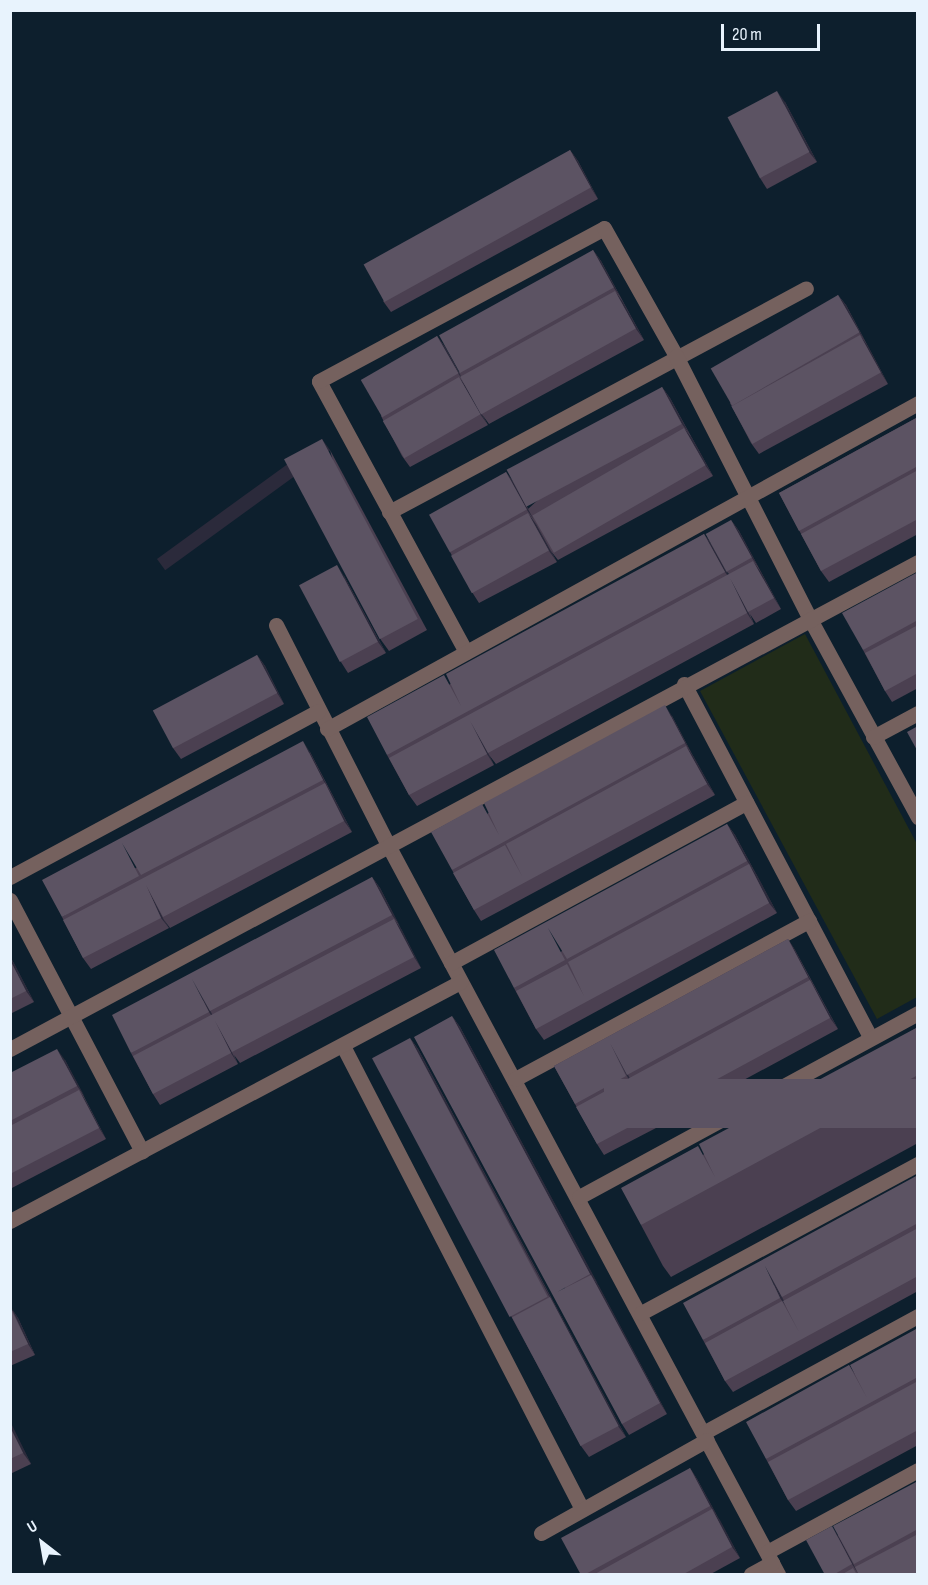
<!DOCTYPE html>
<html>
<head>
<meta charset="utf-8">
<style>
  body { margin:0 }
  #map { position:relative; width:928px; height:1585px; overflow:hidden; background:#0d1f2d; font-family:"Sofia Sans Condensed",sans-serif }
  div>[style] { position:absolute }
  [style*='--x'] { left:calc(var(--x)*1px); top:calc(var(--y)*1px); width:calc(var(--w)*1px); rotate:calc(var(--a)*1deg) }
  .green>* { inset:0; background:#212c19 }
  .minor>* { height:15px; margin:-7.5px; padding:0 7.5px; transform-origin:7.5px; border-radius:7.5px; background:#75615e }
  .wall>* { inset:0; background:#4b4051 }
  .shaded-wall>* { inset:0; background:#2b2a3b; transform-origin:0 0 }
  .building>* { inset:0; background:#5c5363; transform-origin:0 0 }
  span { translate:-50% -50%; white-space:nowrap; text-align:center; line-height:1.15; -webkit-text-stroke:6px #0d1f2d; paint-order:stroke }
  .frame { position:absolute; inset:0; border:12px solid #e8f3fd; pointer-events:none }
  .north { position:absolute; left:12px; top:1513px; width:60px; height:60px; -webkit-text-stroke:4px #0d1f2d; paint-order:stroke; rotate:329deg; font-size:16px; font-weight:700; line-height:24px; text-align:center; color:#e8f3fd }
  .north::after { content:''; display:block; margin:auto; width:21px; height:27px; background:#e8f3fd; clip-path:polygon(50% 0,100% 100%,50% 72%,0 100%) }
  .scale { position:absolute; left:721px; top:24px; width:99px; height:27px; box-sizing:border-box; border:3px solid #e8f3fd; border-top:0; padding-left:8px; font-size:18px; line-height:21px; white-space:nowrap; color:#e8f3fd; -webkit-text-stroke:4px #0d1f2d; paint-order:stroke }
</style>
</head>
<body>
<div id="map">
  <div class="green">
    <i style="clip-path:polygon(805px 634px,917px 844px,917px 997px,877px 1019px,700px 691px)"></i>
  </div>
  <div class="minor">
    <i style="--x:389;--y:512;--w:473;--a:-28.2"></i>
    <i style="--x:276;--y:625;--w:249;--a:63"></i>
    <i style="--x:389;--y:847;--w:825;--a:61.85"></i>
    <i style="--x:466;--y:652;--w:308;--a:-118.5"></i>
    <i style="--x:319;--y:381;--w:323;--a:-28.2"></i>
    <i style="--x:604;--y:228;--w:147;--a:60.6"></i>
    <i style="--x:676;--y:356;--w:295;--a:63"></i>
    <i style="--x:810;--y:619;--w:226;--a:61.4"></i>
    <i style="--x:684;--y:684;--w:400;--a:62.2"></i>
    <i style="--x:327;--y:729;--w:675;--a:-28.88"></i>
    <i style="--x:873;--y:737;--w:51;--a:-28.1"></i>
    <i style="--x:10;--y:877;--w:350;--a:-28.3"></i>
    <i style="--x:10;--y:900;--w:284;--a:62.3"></i>
    <i style="--x:451;--y:963;--w:336;--a:-28.5"></i>
    <i style="--x:343;--y:1046;--w:521;--a:62.7"></i>
    <i style="--x:10;--y:1049;--w:1030;--a:-28.21"></i>
    <i style="--x:515;--y:1079;--w:334;--a:-28.3"></i>
    <i style="--x:579;--y:1197;--w:386;--a:-28.5"></i>
    <i style="--x:10;--y:1221;--w:510;--a:-27.97"></i>
    <i style="--x:641;--y:1313;--w:315;--a:-28.3"></i>
    <i style="--x:703;--y:1433;--w:245;--a:-28.6"></i>
    <i style="--x:541;--y:1533;--w:190;--a:-29.3"></i>
    <i style="--x:767;--y:1552;--w:172;--a:-28.5"></i>
    <i style="--x:751;--y:1574;--w:24;--a:-28"></i>
  </div>
  <div class="wall">
    <i style="clip-path:polygon(785px 102px,817px 162px,767px 189px,760px 178px)"></i>
    <i style="clip-path:polygon(570px 150px,578px 161px,598px 199px,391px 312px,383px 301px)"></i>
    <i style="clip-path:polygon(593px 250px,601px 261px,644px 340px,489px 424px,481px 413px,465px 384px,488px 425px,410px 467px,402px 456px,381px 416px,437px 336px,445px 347px,461px 376px,459px 372px)"></i>
    <i style="clip-path:polygon(838px 295px,846px 305px,888px 384px,759px 454px,751px 443px,730px 403px)"></i>
    <i style="clip-path:polygon(662px 387px,670px 398px,713px 476px,558px 560px,550px 550px,534px 521px,557px 562px,479px 603px,472px 592px,450px 552px,506px 472px,514px 483px,530px 512px,528px 509px)"></i>
    <i style="clip-path:polygon(918px 417px,918px 534px,829px 582px,821px 571px,779px 493px)"></i>
    <i style="clip-path:polygon(330px 450px,427px 630px,389px 651px,381px 640px)"></i>
    <i style="clip-path:polygon(731px 520px,739px 531px,781px 609px,756px 623px,750px 614px,754px 624px,496px 764px,489px 755px,494px 765px,417px 806px,409px 795px,387px 755px,450px 684px,704px 534px,712px 545px,728px 575px,729px 574px,726px 571px)"></i>
    <i style="clip-path:polygon(918px 572px,918px 688px,892px 702px,885px 691px,863px 650px)"></i>
    <i style="clip-path:polygon(344px 576px,386px 653px,348px 673px,341px 662px)"></i>
    <i style="clip-path:polygon(257px 655px,265px 666px,284px 704px,181px 759px,173px 748px)"></i>
    <i style="clip-path:polygon(672px 716px,692px 754px,715px 795px,481px 921px,474px 910px,452px 870px,488px 813px)"></i>
    <i style="clip-path:polygon(310px 752px,352px 832px,170px 928px,164px 920px,169px 928px,91px 969px,83px 958px,62px 917px)"></i>
    <i style="clip-path:polygon(727px 824px,735px 835px,777px 913px,544px 1040px,536px 1029px,514px 988px)"></i>
    <i style="clip-path:polygon(372px 877px,380px 888px,421px 968px,240px 1063px,234px 1055px,238px 1064px,160px 1105px,153px 1094px,131px 1053px)"></i>
    <i style="clip-path:polygon(788px 939px,795px 950px,838px 1029px,657px 1127px,651px 1118px,656px 1128px,604px 1155px,597px 1144px,554px 1066px)"></i>
    <i style="clip-path:polygon(10px 956px,34px 1002px,10px 1014px)"></i>
    <i style="clip-path:polygon(452px 1016px,460px 1027px,667px 1414px,629px 1435px,622px 1424px)"></i>
    <i style="clip-path:polygon(918px 1027px,918px 1143px,671px 1277px,663px 1266px,641px 1225px,704px 1154px)"></i>
    <i style="clip-path:polygon(410px 1038px,418px 1049px,626px 1437px,589px 1457px,581px 1446px,511px 1316px)"></i>
    <i style="clip-path:polygon(65px 1060px,106px 1139px,10px 1189px,10px 1073px)"></i>
    <i style="clip-path:polygon(918px 1175px,918px 1291px,733px 1392px,725px 1381px,703px 1340px)"></i>
    <i style="clip-path:polygon(10px 1307px,18px 1318px,35px 1355px,10px 1366px)"></i>
    <i style="clip-path:polygon(918px 1328px,918px 1445px,796px 1511px,788px 1500px,766px 1459px,849px 1365px,855px 1374px)"></i>
    <i style="clip-path:polygon(10px 1423px,31px 1464px,10px 1474px)"></i>
    <i style="clip-path:polygon(690px 1468px,697px 1479px,740px 1558px,709px 1575px,581px 1575px)"></i>
    <i style="clip-path:polygon(918px 1481px,918px 1575px,825px 1575px,838px 1535px)"></i>
  </div>
  <div class="shaded-wall">
    <i style="clip-path:polygon(777px 91px,785px 102px,817px 162px,809px 152px)"></i>
    <i style="clip-path:polygon(570px 150px,578px 161px,598px 199px,591px 188px)"></i>
    <i style="clip-path:polygon(593px 250px,601px 261px,621px 298px,614px 288px)"></i>
    <i style="clip-path:polygon(615px 291px,623px 302px,644px 340px,636px 329px)"></i>
    <i style="clip-path:polygon(838px 295px,846px 305px,866px 343px,859px 332px)"></i>
    <i style="clip-path:polygon(860px 335px,868px 346px,888px 384px,881px 373px)"></i>
    <i style="clip-path:polygon(437px 336px,445px 347px,465px 384px,458px 373px)"></i>
    <i style="clip-path:polygon(459px 377px,467px 388px,488px 425px,480px 414px)"></i>
    <i style="clip-path:polygon(662px 387px,670px 398px,690px 435px,682px 424px)"></i>
    <i style="clip-path:polygon(684px 428px,692px 438px,713px 476px,705px 465px)"></i>
    <i style="left:322px;top:439px;width:14px;height:204px;rotate:54deg"></i>
    <i style="clip-path:polygon(506px 472px,514px 483px,534px 520px,527px 510px)"></i>
    <i style="clip-path:polygon(528px 513px,536px 524px,557px 562px,549px 551px)"></i>
    <i style="clip-path:polygon(731px 520px,739px 531px,759px 568px,752px 558px)"></i>
    <i style="clip-path:polygon(704px 534px,712px 545px,731px 580px,737px 589px,754px 624px,747px 613px,731px 581px,725px 572px)"></i>
    <i style="clip-path:polygon(753px 561px,761px 572px,781px 609px,774px 598px)"></i>
    <i style="clip-path:polygon(337px 565px,344px 576px,386px 653px,378px 642px)"></i>
    <i style="clip-path:polygon(257px 655px,265px 666px,284px 704px,277px 693px)"></i>
    <i style="clip-path:polygon(665px 705px,672px 716px,692px 754px,685px 743px)"></i>
    <i style="clip-path:polygon(470px 721px,478px 732px,494px 765px,487px 754px)"></i>
    <i style="clip-path:polygon(303px 741px,310px 752px,330px 791px,323px 780px)"></i>
    <i style="clip-path:polygon(686px 746px,694px 757px,715px 795px,707px 784px)"></i>
    <i style="clip-path:polygon(325px 783px,332px 794px,352px 832px,344px 821px)"></i>
    <i style="clip-path:polygon(727px 824px,735px 835px,755px 872px,747px 861px)"></i>
    <i style="clip-path:polygon(749px 864px,757px 875px,777px 913px,769px 903px)"></i>
    <i style="clip-path:polygon(372px 877px,380px 888px,400px 926px,392px 915px)"></i>
    <i style="clip-path:polygon(146px 885px,164px 920px,169px 928px,161px 918px)"></i>
    <i style="clip-path:polygon(394px 919px,402px 930px,421px 968px,414px 957px)"></i>
    <i style="clip-path:polygon(788px 939px,795px 950px,815px 988px,808px 977px)"></i>
    <i style="clip-path:polygon(10px 958px,14px 963px,34px 1002px,26px 991px,10px 960px)"></i>
    <i style="clip-path:polygon(192px 979px,199px 989px,238px 1064px,231px 1053px,215px 1021px,209px 1012px)"></i>
    <i style="clip-path:polygon(810px 980px,817px 991px,838px 1029px,830px 1018px)"></i>
    <i style="clip-path:polygon(452px 1016px,460px 1027px,598px 1284px,590px 1274px)"></i>
    <i style="clip-path:polygon(410px 1038px,418px 1049px,556px 1307px,549px 1296px)"></i>
    <i style="clip-path:polygon(610px 1043px,617px 1054px,656px 1128px,648px 1117px)"></i>
    <i style="clip-path:polygon(57px 1049px,65px 1060px,85px 1097px,77px 1086px)"></i>
    <i style="clip-path:polygon(79px 1090px,86px 1101px,106px 1139px,99px 1128px)"></i>
    <i style="clip-path:polygon(765px 1266px,772px 1277px,788px 1309px,780px 1298px)"></i>
    <i style="clip-path:polygon(591px 1275px,599px 1286px,667px 1414px,660px 1403px)"></i>
    <i style="clip-path:polygon(550px 1297px,557px 1308px,626px 1437px,618px 1426px)"></i>
    <i style="clip-path:polygon(11px 1307px,18px 1318px,35px 1355px,28px 1344px)"></i>
    <i style="clip-path:polygon(10px 1423px,12px 1425px,31px 1464px,23px 1453px,10px 1427px)"></i>
    <i style="clip-path:polygon(690px 1468px,697px 1479px,718px 1517px,710px 1506px)"></i>
    <i style="clip-path:polygon(712px 1509px,720px 1520px,740px 1558px,732px 1547px)"></i>
    <i style="clip-path:polygon(832px 1526px,839px 1537px,859px 1575px,852px 1564px)"></i>
  </div>
  <div class="building">
    <i style="left:777px;top:91px;width:69px;height:56px;rotate:62deg"></i>
    <i style="left:570px;top:150px;width:43px;height:236px;rotate:61deg"></i>
    <i style="left:593px;top:250px;width:43px;height:176px;rotate:61deg"></i>
    <i style="left:615px;top:291px;width:43px;height:177px;rotate:61deg"></i>
    <i style="left:838px;top:295px;width:43px;height:147px;rotate:60deg"></i>
    <i style="left:860px;top:335px;width:43px;height:147px;rotate:61deg"></i>
    <i style="left:437px;top:336px;width:43px;height:88px;rotate:60deg"></i>
    <i style="left:459px;top:377px;width:43px;height:88px;rotate:60deg"></i>
    <i style="left:662px;top:387px;width:42px;height:176px;rotate:62deg"></i>
    <i style="clip-path:polygon(918px 417px,918px 466px,799px 531px,779px 493px)"></i>
    <i style="left:684px;top:428px;width:43px;height:175px;rotate:60deg"></i>
    <i style="left:322px;top:439px;width:204px;height:43px;rotate:62deg"></i>
    <i style="clip-path:polygon(918px 470px,918px 519px,821px 571px,801px 534px)"></i>
    <i style="left:506px;top:472px;width:43px;height:88px;rotate:61deg"></i>
    <i style="left:528px;top:513px;width:43px;height:88px;rotate:61deg"></i>
    <i style="left:731px;top:520px;width:43px;height:29px;rotate:61deg"></i>
    <i style="clip-path:polygon(704px 534px,725px 572px,387px 755px,367px 717px,444px 675px,461px 706px,446px 674px)"></i>
    <i style="clip-path:polygon(753px 561px,774px 598px,748px 612px,730px 578px,747px 613px,488px 753px,470px 721px,487px 754px,409px 795px,389px 758px)"></i>
    <i style="left:337px;top:565px;width:87px;height:43px;rotate:62deg"></i>
    <i style="clip-path:polygon(918px 572px,918px 620px,863px 650px,842px 613px)"></i>
    <i style="clip-path:polygon(918px 625px,918px 673px,885px 691px,865px 653px)"></i>
    <i style="left:257px;top:655px;width:43px;height:118px;rotate:62deg"></i>
    <i style="clip-path:polygon(665px 705px,685px 743px,452px 870px,431px 832px,482px 804px,499px 835px,484px 803px)"></i>
    <i style="clip-path:polygon(918px 726px,918px 752px,907px 732px)"></i>
    <i style="clip-path:polygon(303px 741px,323px 780px,141px 875px,122px 843px,139px 876px,62px 917px,42px 880px)"></i>
    <i style="clip-path:polygon(686px 746px,707px 784px,474px 910px,453px 873px,505px 845px,522px 876px,506px 844px)"></i>
    <i style="clip-path:polygon(325px 783px,344px 821px,163px 917px,146px 885px,161px 918px,83px 958px,63px 920px)"></i>
    <i style="clip-path:polygon(727px 824px,747px 861px,567px 959px,548px 928px,565px 960px,514px 988px,494px 950px)"></i>
    <i style="clip-path:polygon(749px 864px,769px 903px,536px 1029px,516px 991px,567px 964px,584px 996px,568px 962px)"></i>
    <i style="clip-path:polygon(372px 877px,392px 915px,210px 1011px,192px 979px,209px 1012px,131px 1053px,112px 1015px)"></i>
    <i style="clip-path:polygon(394px 919px,414px 957px,232px 1052px,215px 1021px,231px 1053px,153px 1094px,133px 1056px)"></i>
    <i style="clip-path:polygon(788px 939px,808px 977px,627px 1075px,610px 1043px,626px 1076px,575px 1104px,554px 1066px)"></i>
    <i style="clip-path:polygon(10px 960px,26px 991px,10px 999px)"></i>
    <i style="clip-path:polygon(810px 980px,830px 1018px,649px 1116px,632px 1084px,648px 1117px,597px 1144px,576px 1107px)"></i>
    <i style="clip-path:polygon(452px 1016px,590px 1274px,557px 1292px,591px 1275px,660px 1403px,622px 1424px,414px 1037px)"></i>
    <i style="clip-path:polygon(918px 1027px,918px 1075px,641px 1225px,621px 1188px,698px 1146px,715px 1177px,699px 1144px)"></i>
    <i style="left:410px;top:1038px;width:293px;height:43px;rotate:62deg"></i>
    <i style="clip-path:polygon(57px 1049px,77px 1086px,10px 1121px,10px 1073px)"></i>
    <i style="left:918px;top:1079px;width:49px;height:314px;rotate:90deg"></i>
    <i style="clip-path:polygon(79px 1090px,99px 1128px,10px 1174px,10px 1126px)"></i>
    <i style="clip-path:polygon(918px 1175px,918px 1223px,782px 1297px,765px 1266px,780px 1298px,703px 1340px,683px 1303px)"></i>
    <i style="clip-path:polygon(918px 1228px,918px 1276px,725px 1381px,705px 1343px,782px 1301px,799px 1332px,783px 1301px)"></i>
    <i style="left:550px;top:1297px;width:146px;height:43px;rotate:62deg"></i>
    <i style="clip-path:polygon(10px 1307px,28px 1344px,10px 1352px)"></i>
    <i style="clip-path:polygon(918px 1328px,918px 1377px,766px 1459px,746px 1422px,849px 1365px,867px 1398px,850px 1365px)"></i>
    <i style="clip-path:polygon(918px 1381px,918px 1430px,788px 1500px,768px 1462px)"></i>
    <i style="clip-path:polygon(10px 1427px,23px 1453px,10px 1459px)"></i>
    <i style="clip-path:polygon(690px 1468px,710px 1506px,584px 1575px,581px 1575px,561px 1538px)"></i>
    <i style="clip-path:polygon(918px 1481px,918px 1529px,854px 1564px,833px 1526px)"></i>
    <i style="clip-path:polygon(712px 1509px,732px 1547px,682px 1575px,593px 1575px)"></i>
    <i style="clip-path:polygon(832px 1526px,852px 1564px,833px 1575px,825px 1575px,806px 1540px)"></i>
    <i style="clip-path:polygon(918px 1534px,918px 1575px,859px 1575px,855px 1567px)"></i>
    <i style="clip-path:polygon(853px 1568px,857px 1575px,841px 1575px)"></i>
  </div>
  <div class="frame"></div>
  <div class="north">U</div>
  <div class="scale">20 m</div>
</div>
</body>
</html>
